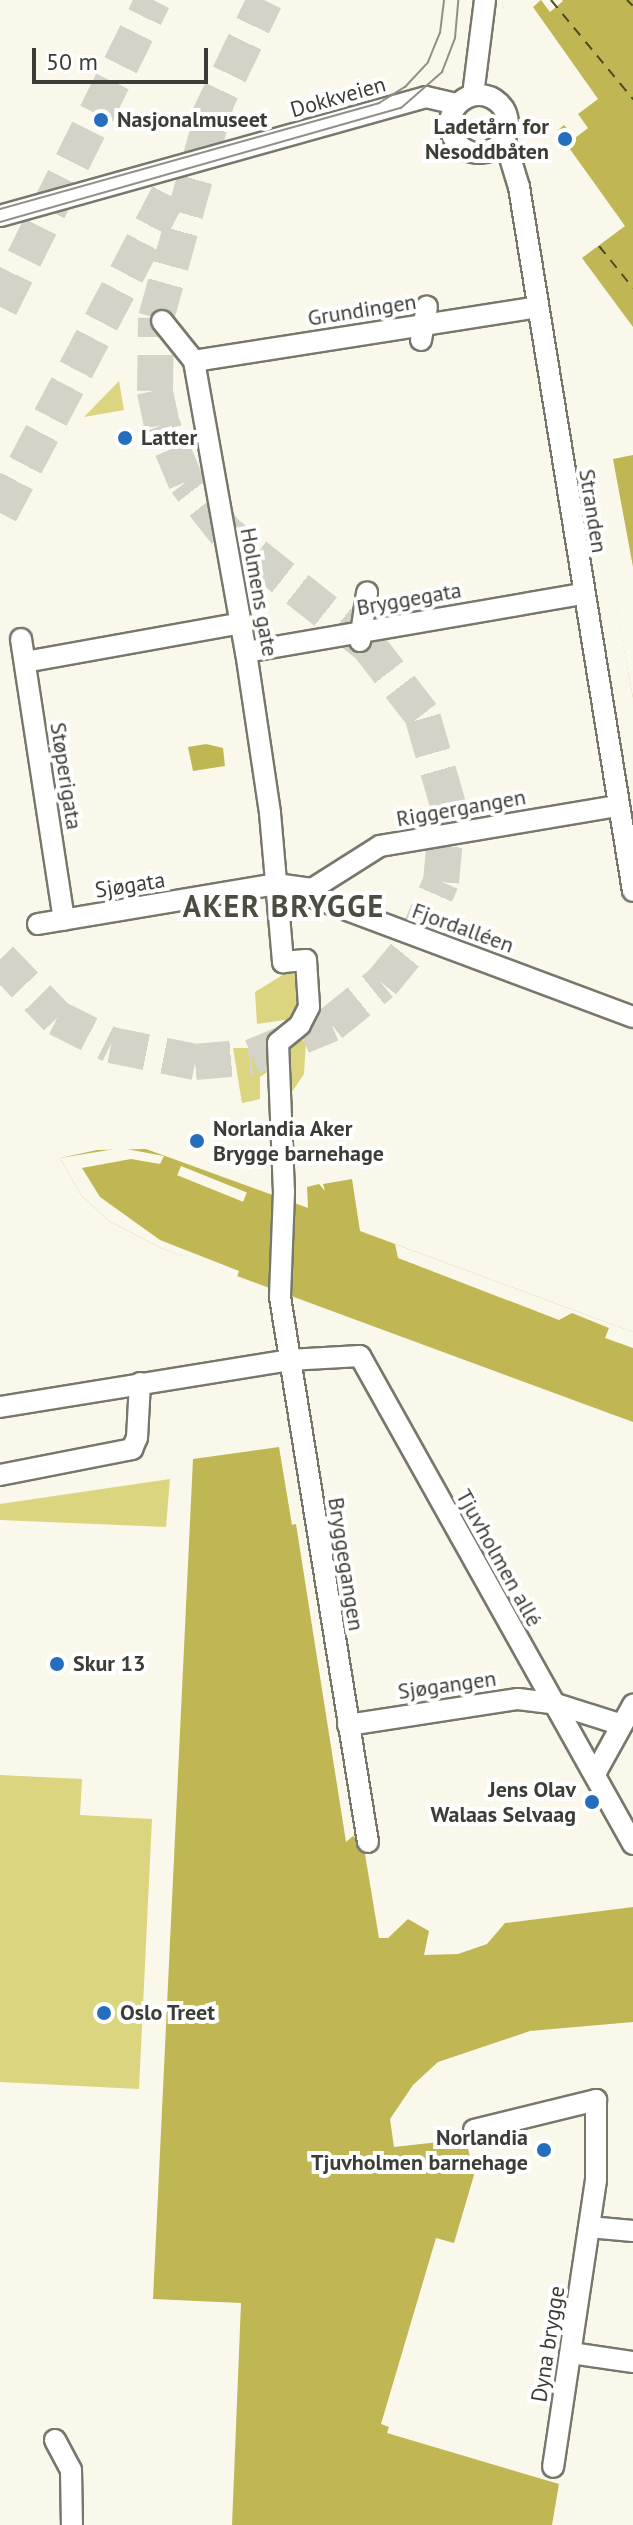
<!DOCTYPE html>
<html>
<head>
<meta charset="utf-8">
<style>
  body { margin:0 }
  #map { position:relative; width:633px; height:2525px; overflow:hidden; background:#f9f8eb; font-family:"PT Sans",sans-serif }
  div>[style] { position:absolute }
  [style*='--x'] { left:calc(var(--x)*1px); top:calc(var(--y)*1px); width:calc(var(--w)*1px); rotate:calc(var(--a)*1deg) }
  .green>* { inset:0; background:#dcd580 }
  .water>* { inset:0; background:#c0b754 }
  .pier>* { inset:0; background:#f9f8eb; transform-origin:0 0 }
  .ferry>* { height:2px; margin-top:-1px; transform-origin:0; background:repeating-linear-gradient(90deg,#4e4a21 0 10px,transparent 0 18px) }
  .highway-tunnel>* { height:36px; margin-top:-18px; transform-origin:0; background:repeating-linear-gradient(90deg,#d3d3c7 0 36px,transparent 0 54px) }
  .roads { filter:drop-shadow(2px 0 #77776b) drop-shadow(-2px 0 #77776b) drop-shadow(0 2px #77776b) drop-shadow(0 -2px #77776b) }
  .street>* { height:20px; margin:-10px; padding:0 10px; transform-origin:10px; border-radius:10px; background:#fff }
  .street>.ring { margin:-10px; padding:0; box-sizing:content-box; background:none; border:20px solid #fff; border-radius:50% }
  .tram>* { height:2px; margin:-1px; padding:0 1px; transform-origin:1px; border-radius:1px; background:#919088 }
  .dots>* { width:22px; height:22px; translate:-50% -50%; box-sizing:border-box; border:4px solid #fff; border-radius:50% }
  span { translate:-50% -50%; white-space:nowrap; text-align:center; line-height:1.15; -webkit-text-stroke:8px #fff; paint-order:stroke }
  .street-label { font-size:22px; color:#3d3d38 }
  .poi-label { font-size:22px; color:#3d3d38; font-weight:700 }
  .left { translate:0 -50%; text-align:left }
  .right { translate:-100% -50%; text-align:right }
  .district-label { font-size:30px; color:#4d4c41; font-weight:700; letter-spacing:2px }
  .scale { position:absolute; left:32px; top:48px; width:176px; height:36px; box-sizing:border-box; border:4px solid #3d3d38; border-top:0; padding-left:10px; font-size:24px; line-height:28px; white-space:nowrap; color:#3d3d38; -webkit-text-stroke:6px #fff; paint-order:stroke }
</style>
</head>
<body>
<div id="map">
  <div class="green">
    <i style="clip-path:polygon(119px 381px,124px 410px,84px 417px)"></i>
    <i style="clip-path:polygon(286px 973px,297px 975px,298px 1018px,257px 1024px,255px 992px)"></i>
    <i style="clip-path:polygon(302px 1040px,306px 1041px,304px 1074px,292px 1092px,284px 1061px,290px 1045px)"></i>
    <i style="clip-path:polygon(233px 1048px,270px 1048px,273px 1068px,260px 1077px,260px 1099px,242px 1103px)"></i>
    <i style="clip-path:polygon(170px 1479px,166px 1527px,0 1520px,0 1504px)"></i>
    <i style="clip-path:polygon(0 1775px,82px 1779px,80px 1815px,152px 1819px,139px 2089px,0 2082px)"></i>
  </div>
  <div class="water">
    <i style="clip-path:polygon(502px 0,633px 0,633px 698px,523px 95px)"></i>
    <i style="clip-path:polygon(206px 744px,223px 748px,225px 766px,193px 771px,188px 747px)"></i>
    <i style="clip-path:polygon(146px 1149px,308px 1208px,307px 1187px,319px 1184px,325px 1191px,323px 1184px,352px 1179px,360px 1231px,633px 1332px,633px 1422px,161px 1248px,109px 1221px,81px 1195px,60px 1158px,97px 1150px)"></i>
    <i style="clip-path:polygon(279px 1447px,292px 1525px,296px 1524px,346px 1842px,353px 1836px,363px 1842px,379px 1938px,388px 1938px,408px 1919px,429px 1931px,424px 1955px,458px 1954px,487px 1944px,505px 1923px,633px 1907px,633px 2022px,530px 2031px,438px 2062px,413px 2085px,390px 2119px,394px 2147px,466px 2139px,474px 2175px,454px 2243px,436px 2238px,381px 2424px,389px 2427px,387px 2433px,559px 2484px,552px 2525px,232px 2525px,241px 2303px,153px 2299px,193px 1459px)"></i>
  </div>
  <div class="pier">
    <i style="clip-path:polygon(502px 0,562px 0,563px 1px,550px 12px,541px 0,533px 7px,598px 99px,578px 114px,588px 128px,575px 138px,564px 125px,557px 131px,625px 226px,582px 258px,633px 327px,633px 455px,613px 459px,633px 567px,633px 698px)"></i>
    <i style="clip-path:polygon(121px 1148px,164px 1156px,160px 1164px,131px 1159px,82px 1168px,100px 1197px,160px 1240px,239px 1271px,237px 1277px,161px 1248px,109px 1221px,81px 1195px,60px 1158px)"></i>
    <i style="left:181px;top:1166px;width:71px;height:10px;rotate:22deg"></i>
    <i style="clip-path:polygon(395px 1244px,633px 1332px,633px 1348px,605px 1338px,609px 1328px,572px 1313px,559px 1320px,398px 1258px)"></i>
  </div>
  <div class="ferry">
    <i style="--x:551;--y:0;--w:129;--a:50.4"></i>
    <i style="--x:627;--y:0;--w:8;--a:45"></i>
    <i style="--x:599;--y:246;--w:54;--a:51"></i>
  </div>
  <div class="highway-tunnel">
    <i style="--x:206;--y:123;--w:136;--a:-64.4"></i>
    <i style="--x:0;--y:307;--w:343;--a:-63.5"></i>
    <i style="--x:0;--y:513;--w:374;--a:-62.1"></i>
    <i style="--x:0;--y:959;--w:82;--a:46"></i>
    <i style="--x:57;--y:1018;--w:60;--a:26.6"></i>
    <i style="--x:111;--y:1045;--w:86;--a:11.4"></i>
    <i style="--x:195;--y:1062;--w:57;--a:-5"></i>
    <i style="--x:252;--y:1057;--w:86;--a:-22.7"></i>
    <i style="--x:331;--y:1024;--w:65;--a:-38.8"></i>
    <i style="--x:382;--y:983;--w:50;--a:-50.6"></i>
    <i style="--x:414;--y:944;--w:68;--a:-66.5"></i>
    <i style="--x:441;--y:882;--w:77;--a:-84.8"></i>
    <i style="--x:448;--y:805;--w:94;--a:-106.1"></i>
    <i style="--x:422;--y:715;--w:88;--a:-127.6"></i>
    <i style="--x:368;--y:645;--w:181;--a:-141.7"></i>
    <i style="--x:226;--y:533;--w:65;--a:-128.1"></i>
    <i style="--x:186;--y:482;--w:62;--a:-112.8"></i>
    <i style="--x:162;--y:425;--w:35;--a:-102"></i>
    <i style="--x:155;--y:391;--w:73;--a:-89.2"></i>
    <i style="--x:156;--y:318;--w:223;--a:-74.4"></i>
  </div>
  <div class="roads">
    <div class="street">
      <i class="ring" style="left:450px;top:95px;width:38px;height:38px"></i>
      <i style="--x:473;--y:95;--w:96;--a:-82.8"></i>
      <i style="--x:504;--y:138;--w:51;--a:73"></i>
      <i style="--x:519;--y:187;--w:713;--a:80.8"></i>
      <i style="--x:0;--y:216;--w:442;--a:-15.6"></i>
      <i style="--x:426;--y:97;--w:32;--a:13"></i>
      <i style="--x:162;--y:321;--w:51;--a:51.3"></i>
      <i style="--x:194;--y:361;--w:296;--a:79.9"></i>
      <i style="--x:246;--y:652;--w:163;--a:81.5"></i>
      <i style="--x:270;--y:813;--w:150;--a:85"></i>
      <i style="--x:283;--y:962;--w:23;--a:-5"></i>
      <i style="--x:306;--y:960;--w:47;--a:86.3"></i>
      <i style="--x:309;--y:1007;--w:20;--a:117"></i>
      <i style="--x:300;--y:1025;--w:28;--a:141"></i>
      <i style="--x:278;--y:1043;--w:149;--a:87.7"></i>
      <i style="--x:284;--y:1192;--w:105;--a:92.2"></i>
      <i style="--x:280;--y:1297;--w:552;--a:80.83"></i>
      <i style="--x:421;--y:340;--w:34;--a:-80"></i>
      <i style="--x:194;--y:361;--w:348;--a:-8.9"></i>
      <i style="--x:21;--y:639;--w:284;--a:81.3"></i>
      <i style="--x:360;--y:641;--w:49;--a:-81.7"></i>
      <i style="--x:246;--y:652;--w:340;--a:-9.8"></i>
      <i style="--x:25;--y:662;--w:219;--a:-10.2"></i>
      <i style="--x:296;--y:891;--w:360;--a:20.5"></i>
      <i style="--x:38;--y:924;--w:241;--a:-9.5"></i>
      <i style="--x:276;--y:884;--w:36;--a:8"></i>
      <i style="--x:312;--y:889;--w:80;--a:-32.3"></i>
      <i style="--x:380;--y:846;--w:240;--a:-9.6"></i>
      <i style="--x:0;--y:1407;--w:293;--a:-9.2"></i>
      <i style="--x:289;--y:1360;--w:71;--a:-3.2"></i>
      <i style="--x:360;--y:1356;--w:559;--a:60.78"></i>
      <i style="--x:0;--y:1475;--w:135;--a:-11.1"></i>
      <i style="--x:132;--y:1449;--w:12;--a:-66"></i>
      <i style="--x:137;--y:1438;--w:55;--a:-86.9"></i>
      <i style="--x:348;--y:1725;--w:172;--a:-8.7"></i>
      <i style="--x:518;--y:1699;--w:35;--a:7"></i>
      <i style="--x:553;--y:1703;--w:72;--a:17.7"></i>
      <i style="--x:596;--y:1772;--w:77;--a:-61.1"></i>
      <i style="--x:474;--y:2130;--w:126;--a:-13.8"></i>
      <i style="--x:596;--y:2100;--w:80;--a:90"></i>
      <i style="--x:596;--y:2180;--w:290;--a:98.5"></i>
      <i style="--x:589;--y:2227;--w:44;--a:5.2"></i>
      <i style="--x:571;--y:2353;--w:63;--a:8.3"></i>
      <i style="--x:55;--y:2440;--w:34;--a:62"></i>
      <i style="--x:71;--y:2470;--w:55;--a:89"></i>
    </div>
  </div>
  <div class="tram">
    <i style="--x:0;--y:209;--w:394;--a:-15.6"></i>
    <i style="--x:379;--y:103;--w:31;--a:-32"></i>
    <i style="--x:405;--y:87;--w:34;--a:-47"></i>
    <i style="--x:428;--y:62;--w:31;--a:-68"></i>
    <i style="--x:440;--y:33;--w:33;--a:-83"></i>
    <i style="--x:0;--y:222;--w:417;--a:-15.9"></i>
    <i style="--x:401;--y:108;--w:55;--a:-41.3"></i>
    <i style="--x:442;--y:72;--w:36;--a:-69"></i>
    <i style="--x:455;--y:38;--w:38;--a:-85"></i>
  </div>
  <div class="dots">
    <i style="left:101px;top:120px;background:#256dbd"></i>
    <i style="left:565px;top:139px;background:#256dbd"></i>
    <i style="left:125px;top:438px;background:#256dbd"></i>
    <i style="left:197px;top:1141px;background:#256dbd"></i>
    <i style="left:57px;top:1664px;background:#256dbd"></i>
    <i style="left:592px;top:1802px;background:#256dbd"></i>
    <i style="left:104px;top:2013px;background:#256dbd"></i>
    <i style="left:544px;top:2150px;background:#256dbd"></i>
  </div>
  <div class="street-label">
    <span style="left:338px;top:97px;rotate:-16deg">Dokkveien</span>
    <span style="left:362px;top:310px;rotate:-9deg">Grundingen</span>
    <span style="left:593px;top:511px;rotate:81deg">Stranden</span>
    <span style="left:259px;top:592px;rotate:80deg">Holmens gate</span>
    <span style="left:409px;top:599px;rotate:-10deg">Bryggegata</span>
    <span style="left:66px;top:776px;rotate:81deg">Støperigata</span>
    <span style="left:461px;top:808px;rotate:-10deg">Riggergangen</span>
    <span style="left:130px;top:885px;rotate:-9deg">Sjøgata</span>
    <span style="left:463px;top:928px;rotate:20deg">Fjordalléen</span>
    <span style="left:499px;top:1558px;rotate:61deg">Tjuvholmen allé</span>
    <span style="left:346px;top:1564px;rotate:81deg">Bryggegangen</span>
    <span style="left:447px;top:1685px;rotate:-8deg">Sjøgangen</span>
    <span style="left:548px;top:2344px;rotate:-81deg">Dyna brygge</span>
  </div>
  <div class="poi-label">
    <span class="left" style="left:117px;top:120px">Nasjonalmuseet</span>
    <span class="right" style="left:549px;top:139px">Ladetårn for<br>Nesoddbåten</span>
    <span class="left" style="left:141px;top:438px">Latter</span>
    <span class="left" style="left:213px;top:1141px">Norlandia Aker<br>Brygge barnehage</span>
    <span class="left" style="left:73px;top:1664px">Skur 13</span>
    <span class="right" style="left:576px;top:1802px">Jens Olav<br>Walaas Selvaag</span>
    <span class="left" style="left:120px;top:2013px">Oslo Treet</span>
    <span class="right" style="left:528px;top:2150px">Norlandia<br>Tjuvholmen barnehage</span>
  </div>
  <div class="district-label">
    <span style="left:284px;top:906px">AKER BRYGGE</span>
  </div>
  <div class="scale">50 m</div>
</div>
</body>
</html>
